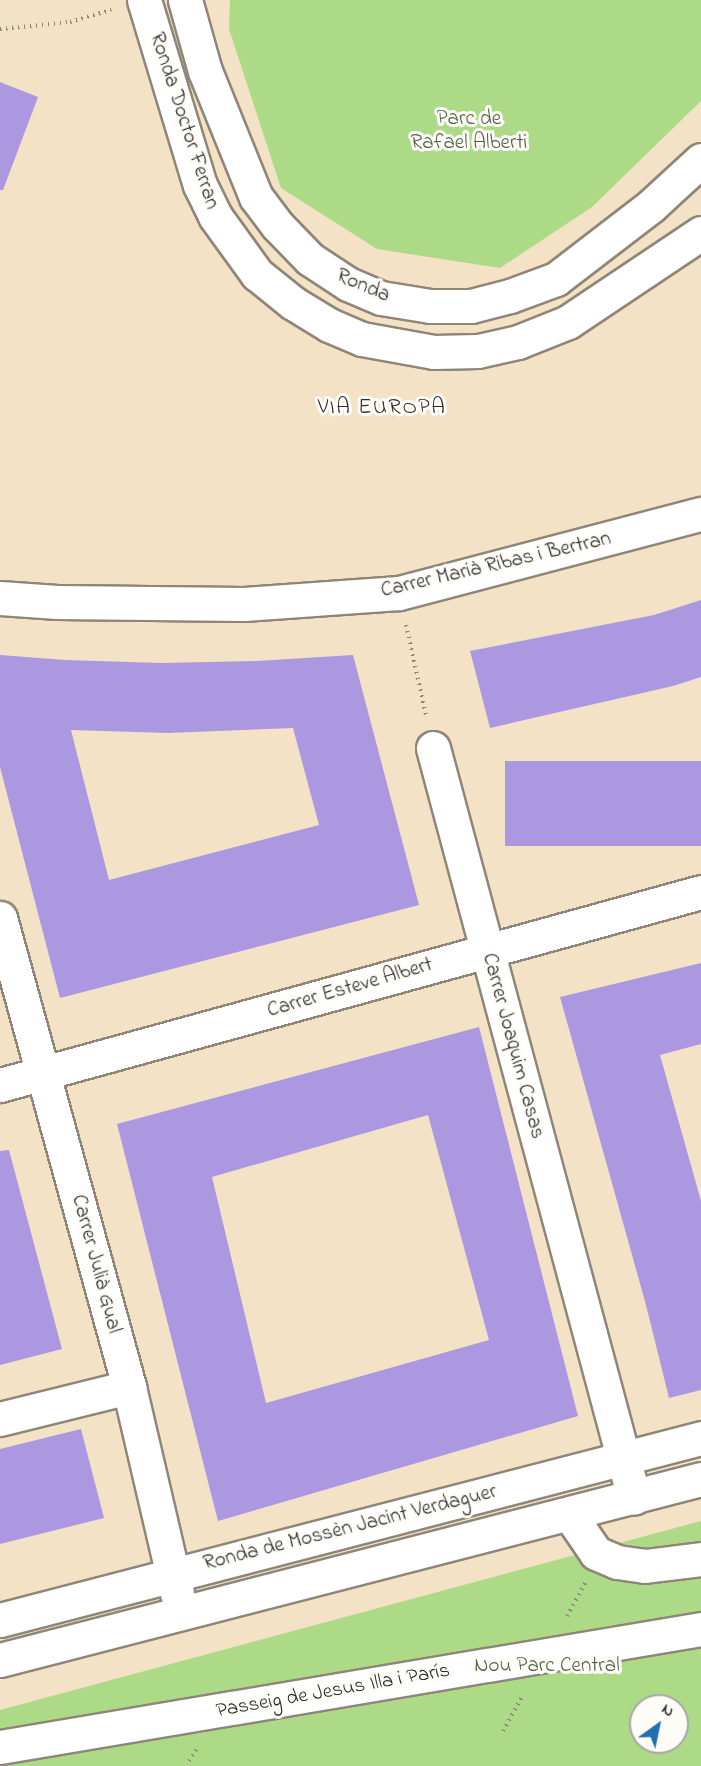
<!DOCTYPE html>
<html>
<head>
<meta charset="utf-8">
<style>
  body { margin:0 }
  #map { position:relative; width:701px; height:1766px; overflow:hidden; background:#f3e2c5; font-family:"Indie Flower",sans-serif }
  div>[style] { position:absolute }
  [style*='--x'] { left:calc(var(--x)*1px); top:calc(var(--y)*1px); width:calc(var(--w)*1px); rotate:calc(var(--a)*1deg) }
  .green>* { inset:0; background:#acda87 }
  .building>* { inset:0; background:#ac98e0; transform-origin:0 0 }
  .path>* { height:4px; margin-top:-2px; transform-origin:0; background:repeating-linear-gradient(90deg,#8f8678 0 1.5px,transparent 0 6px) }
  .roads { filter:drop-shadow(2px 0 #8f8678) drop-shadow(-2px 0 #8f8678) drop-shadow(0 2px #8f8678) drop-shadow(0 -2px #8f8678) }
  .minor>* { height:33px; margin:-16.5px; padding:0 16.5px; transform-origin:16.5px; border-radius:16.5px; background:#fff }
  span { translate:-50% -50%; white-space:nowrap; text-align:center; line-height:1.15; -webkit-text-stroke:6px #fdfcf7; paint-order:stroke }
  .park-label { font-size:21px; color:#526047 }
  .street-label { font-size:21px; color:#2b2b2b }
  .neighbourhood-label { font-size:22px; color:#2b2b2b; letter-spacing:1.5px }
  .north { position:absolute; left:629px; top:1694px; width:60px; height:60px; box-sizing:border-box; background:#fdfcf7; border:2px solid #a9a8a5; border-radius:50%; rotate:33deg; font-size:16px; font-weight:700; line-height:24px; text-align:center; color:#2b2b2b }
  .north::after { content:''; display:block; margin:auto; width:21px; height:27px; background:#1f6fb2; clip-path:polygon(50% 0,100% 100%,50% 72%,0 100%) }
</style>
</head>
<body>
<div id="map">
  <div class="green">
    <i style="clip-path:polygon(230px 0,701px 0,701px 101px,592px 207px,500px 268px,377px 249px,281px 188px,229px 29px)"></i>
    <i style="clip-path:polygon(evenodd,701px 1521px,701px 1766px,0 1766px,0 1710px,701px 1521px,641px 1706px,677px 1706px,677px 1742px,641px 1742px,641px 1706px)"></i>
  </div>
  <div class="building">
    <i style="clip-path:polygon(0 82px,38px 97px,3px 190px,0 190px)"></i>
    <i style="clip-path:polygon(701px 600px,701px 677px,673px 686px,490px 728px,470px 651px,654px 615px)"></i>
    <i style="clip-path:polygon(evenodd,0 655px,65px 660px,161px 663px,257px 661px,353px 655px,419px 905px,60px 998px,0 767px,0 655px,293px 728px,319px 825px,109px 880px,71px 730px,168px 733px,293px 728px)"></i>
    <i style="left:701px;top:761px;width:85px;height:196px;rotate:90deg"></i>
    <i style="clip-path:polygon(701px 963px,701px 1044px,660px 1055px,701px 1201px,701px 1390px,669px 1398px,646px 1305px,560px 997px)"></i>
    <i style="clip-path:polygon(evenodd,479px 1027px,578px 1416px,218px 1521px,117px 1124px,479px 1027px,428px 1115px,489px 1340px,266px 1403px,212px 1177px,428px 1115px)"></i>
    <i style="clip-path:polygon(9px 1150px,62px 1349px,0 1365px,0 1151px)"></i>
    <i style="clip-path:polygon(81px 1429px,104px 1518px,0 1544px,0 1449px)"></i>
  </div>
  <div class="path">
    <i style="--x:0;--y:29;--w:70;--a:-5.7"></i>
    <i style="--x:70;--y:22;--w:43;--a:-16.3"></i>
    <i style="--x:406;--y:625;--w:92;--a:77.5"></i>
    <i style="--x:567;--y:1616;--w:38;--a:-61"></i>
    <i style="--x:503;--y:1731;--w:41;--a:-60.9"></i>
    <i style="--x:189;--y:1761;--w:15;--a:-58"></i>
  </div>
  <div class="roads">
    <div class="minor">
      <i style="--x:144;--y:0;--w:193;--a:73.2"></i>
      <i style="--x:200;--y:185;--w:34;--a:64"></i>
      <i style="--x:215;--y:216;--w:72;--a:54.1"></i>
      <i style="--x:257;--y:274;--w:46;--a:38.9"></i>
      <i style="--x:293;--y:303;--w:42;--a:31.4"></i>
      <i style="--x:329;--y:325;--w:36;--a:23"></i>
      <i style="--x:362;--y:339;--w:73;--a:10.2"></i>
      <i style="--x:434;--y:352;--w:44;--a:-1.3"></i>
      <i style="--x:478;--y:351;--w:41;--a:-12.7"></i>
      <i style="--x:518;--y:342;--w:54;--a:-21.8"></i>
      <i style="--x:568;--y:322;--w:160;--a:-33.8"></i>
      <i style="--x:185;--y:0;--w:74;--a:74.3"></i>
      <i style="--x:205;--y:71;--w:136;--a:68"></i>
      <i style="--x:256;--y:197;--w:35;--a:53"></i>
      <i style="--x:277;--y:225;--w:47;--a:45.9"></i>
      <i style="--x:310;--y:259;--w:45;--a:33.3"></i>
      <i style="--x:348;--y:284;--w:36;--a:23"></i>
      <i style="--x:381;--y:298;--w:50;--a:9.3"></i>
      <i style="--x:430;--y:306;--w:41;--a:0"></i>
      <i style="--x:471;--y:306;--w:40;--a:-14.4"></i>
      <i style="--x:510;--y:296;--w:49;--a:-20.3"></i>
      <i style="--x:556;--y:279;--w:120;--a:-37.5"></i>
      <i style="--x:651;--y:206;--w:68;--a:-42.6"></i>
      <i style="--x:0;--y:598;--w:57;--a:4"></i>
      <i style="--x:57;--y:602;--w:187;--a:0.6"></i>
      <i style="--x:244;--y:604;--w:155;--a:-4.1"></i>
      <i style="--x:399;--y:593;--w:312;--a:-14.7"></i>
      <i style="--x:433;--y:748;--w:776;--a:75"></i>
      <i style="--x:0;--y:918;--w:486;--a:74.6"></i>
      <i style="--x:129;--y:1387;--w:212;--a:76.9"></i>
      <i style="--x:0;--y:1085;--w:727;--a:-15.39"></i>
      <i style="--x:0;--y:1419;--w:133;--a:-13.9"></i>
      <i style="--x:570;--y:1515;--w:46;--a:55.6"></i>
      <i style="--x:596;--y:1553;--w:23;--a:23"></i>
      <i style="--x:617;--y:1562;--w:28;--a:8"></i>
      <i style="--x:645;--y:1566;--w:56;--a:-7.1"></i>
      <i style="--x:0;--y:1620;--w:724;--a:-14.55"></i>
      <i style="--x:0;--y:1660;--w:724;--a:-14.48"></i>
      <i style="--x:0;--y:1747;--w:711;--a:-9.56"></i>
    </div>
  </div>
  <div class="park-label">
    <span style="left:469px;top:131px">Parc de<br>Rafael Alberti</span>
    <span style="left:547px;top:1666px">Nou Parc Central</span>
  </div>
  <div class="street-label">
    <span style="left:184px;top:121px;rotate:72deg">Ronda Doctor Ferran</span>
    <span style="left:363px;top:286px;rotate:23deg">Ronda</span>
    <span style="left:496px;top:565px;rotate:-13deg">Carrer Marià Ribas i Bertran</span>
    <span style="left:350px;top:988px;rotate:-16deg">Carrer Esteve Albert</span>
    <span style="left:513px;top:1046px;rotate:75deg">Carrer Joaquim Casas</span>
    <span style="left:96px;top:1264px;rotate:75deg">Carrer Julià Gual</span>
    <span style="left:350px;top:1528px;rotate:-14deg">Ronda de Mossèn Jacint Verdaguer</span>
    <span style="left:333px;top:1691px;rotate:-10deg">Passeig de Jesus Illa i París</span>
  </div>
  <div class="neighbourhood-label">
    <span style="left:382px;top:409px">VIA EUROPA</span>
  </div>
  <div class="north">N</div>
</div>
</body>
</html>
